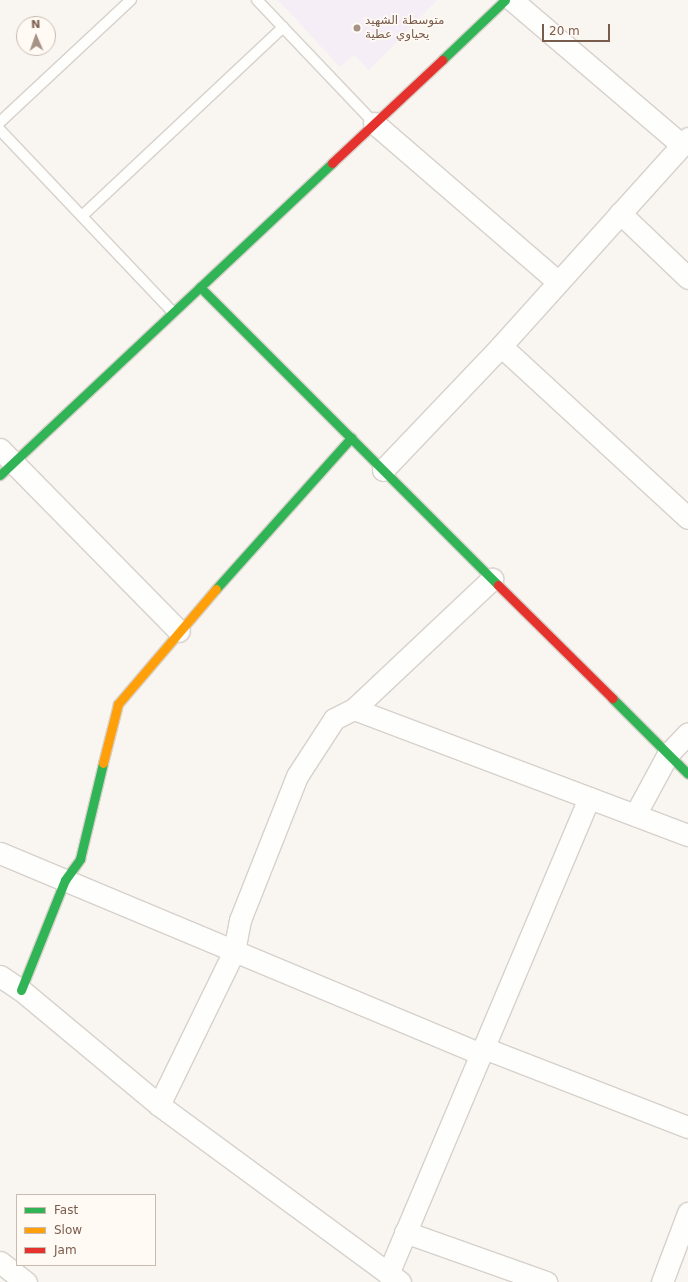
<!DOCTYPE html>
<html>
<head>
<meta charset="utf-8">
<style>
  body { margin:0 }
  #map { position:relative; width:688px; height:1282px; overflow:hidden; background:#f9f5f0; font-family:"DejaVu Sans",Vazirmatn,sans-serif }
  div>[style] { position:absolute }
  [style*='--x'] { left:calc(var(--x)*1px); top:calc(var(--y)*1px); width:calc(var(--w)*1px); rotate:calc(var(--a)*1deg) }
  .education>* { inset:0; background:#f6eef6 }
  .roads { filter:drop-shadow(1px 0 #d7d1cb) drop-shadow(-1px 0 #d7d1cb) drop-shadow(0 1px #d7d1cb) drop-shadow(0 -1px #d7d1cb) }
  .lane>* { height:10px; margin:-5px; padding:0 5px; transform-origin:5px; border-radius:5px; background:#fefefd }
  .street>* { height:21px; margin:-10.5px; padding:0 10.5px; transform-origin:10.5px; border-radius:10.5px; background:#fefefd }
  .fast>* { height:9px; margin:-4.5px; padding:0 4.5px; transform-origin:4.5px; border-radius:4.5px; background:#30b455 }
  .slow>* { height:9px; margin:-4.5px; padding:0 4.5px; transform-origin:4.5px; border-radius:4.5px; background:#ff9f0a }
  .jam>* { height:9px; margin:-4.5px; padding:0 4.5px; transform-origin:4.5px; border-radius:4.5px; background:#e5322d }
  .dots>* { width:11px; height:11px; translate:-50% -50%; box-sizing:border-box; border:2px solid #fffaf3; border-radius:50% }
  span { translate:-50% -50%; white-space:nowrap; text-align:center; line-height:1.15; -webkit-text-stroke:3px #fffaf3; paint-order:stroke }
  .poi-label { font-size:12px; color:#7a5c4d }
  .left { translate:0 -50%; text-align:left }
  .legend { position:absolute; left:16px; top:1194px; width:140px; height:72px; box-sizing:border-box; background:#fffaf3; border:1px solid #cabbb1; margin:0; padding:5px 7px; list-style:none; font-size:12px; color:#7a5c4d }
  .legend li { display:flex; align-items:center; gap:8px; height:20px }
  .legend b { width:20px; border:1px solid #cabbb1 }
  .north { position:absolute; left:16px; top:16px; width:40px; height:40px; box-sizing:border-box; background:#fffaf3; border:1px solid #cabbb1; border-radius:50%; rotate:358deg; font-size:11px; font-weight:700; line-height:16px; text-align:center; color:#7a5c4d }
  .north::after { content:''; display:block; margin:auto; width:14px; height:18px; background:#a69286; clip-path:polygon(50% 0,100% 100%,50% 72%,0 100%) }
  .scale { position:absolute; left:542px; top:24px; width:68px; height:18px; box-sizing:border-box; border:2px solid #7a5c4d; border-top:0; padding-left:5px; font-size:12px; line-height:14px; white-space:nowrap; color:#7a5c4d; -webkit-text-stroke:3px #fffaf3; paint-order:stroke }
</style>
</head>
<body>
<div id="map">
  <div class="education">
    <i style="clip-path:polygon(278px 0,437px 0,369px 70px,354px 55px,340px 67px)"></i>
  </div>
  <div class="roads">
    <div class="lane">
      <i style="--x:257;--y:0;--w:170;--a:46.4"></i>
      <i style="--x:0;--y:122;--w:179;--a:-43"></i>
      <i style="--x:0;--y:130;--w:251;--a:46.5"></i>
      <i style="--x:82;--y:216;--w:276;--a:-43.2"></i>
    </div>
    <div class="street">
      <i style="--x:512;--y:0;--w:223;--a:40.5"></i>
      <i style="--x:374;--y:123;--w:242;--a:40.8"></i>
      <i style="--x:620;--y:213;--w:94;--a:43.7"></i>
      <i style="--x:501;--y:346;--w:254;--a:42.6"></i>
      <i style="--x:0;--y:449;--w:255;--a:45.5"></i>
      <i style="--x:383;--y:470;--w:171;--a:-46.4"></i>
      <i style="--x:501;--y:346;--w:280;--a:-48"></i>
      <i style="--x:354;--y:709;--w:357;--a:20.7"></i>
      <i style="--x:635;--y:815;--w:69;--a:-61.6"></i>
      <i style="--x:668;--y:754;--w:29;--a:-46"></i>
      <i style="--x:0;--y:853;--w:521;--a:22.68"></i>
      <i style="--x:0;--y:976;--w:25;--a:34"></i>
      <i style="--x:21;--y:990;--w:180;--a:39.8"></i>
      <i style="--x:159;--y:1105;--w:299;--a:36.3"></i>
      <i style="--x:484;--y:1048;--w:219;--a:21.2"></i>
      <i style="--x:159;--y:1105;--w:171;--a:-64"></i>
      <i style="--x:234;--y:951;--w:32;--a:-79"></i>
      <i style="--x:240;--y:920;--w:155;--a:-68.4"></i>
      <i style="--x:297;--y:776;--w:68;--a:-57"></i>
      <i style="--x:334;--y:719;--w:22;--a:-27"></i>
      <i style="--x:354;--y:709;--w:190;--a:-43.3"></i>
      <i style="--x:405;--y:1232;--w:150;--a:19.5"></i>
      <i style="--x:0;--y:1262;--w:33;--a:38"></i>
      <i style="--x:388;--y:1274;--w:517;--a:-67.11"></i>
      <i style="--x:662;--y:1282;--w:74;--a:-69.4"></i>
    </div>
    <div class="fast">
      <i style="--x:442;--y:60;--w:87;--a:-43.6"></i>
      <i style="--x:200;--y:287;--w:421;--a:45"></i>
      <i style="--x:0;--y:475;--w:456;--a:-43.2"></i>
      <i style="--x:216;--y:589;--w:203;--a:-48.2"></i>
      <i style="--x:612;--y:698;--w:107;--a:45"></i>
      <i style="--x:21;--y:990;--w:118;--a:-68.2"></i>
      <i style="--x:65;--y:880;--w:26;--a:-54"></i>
      <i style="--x:80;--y:859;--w:99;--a:-76.5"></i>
    </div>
    <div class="slow">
      <i style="--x:103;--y:763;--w:61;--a:-75.7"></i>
      <i style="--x:118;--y:704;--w:151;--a:-49.6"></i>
    </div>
    <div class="jam">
      <i style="--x:332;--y:163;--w:151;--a:-43.1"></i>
      <i style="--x:498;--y:585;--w:161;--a:44.7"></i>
    </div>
  </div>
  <div class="dots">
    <i style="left:357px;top:28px;background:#a69286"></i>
  </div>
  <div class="poi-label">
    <span class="left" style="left:365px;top:28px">متوسطة الشهيد<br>يحياوي عطية</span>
  </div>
  <ul class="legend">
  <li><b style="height:5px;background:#30b455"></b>Fast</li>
  <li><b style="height:5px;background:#ff9f0a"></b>Slow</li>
  <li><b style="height:5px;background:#e5322d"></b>Jam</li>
  </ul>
  <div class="north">N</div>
  <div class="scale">20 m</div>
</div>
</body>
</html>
